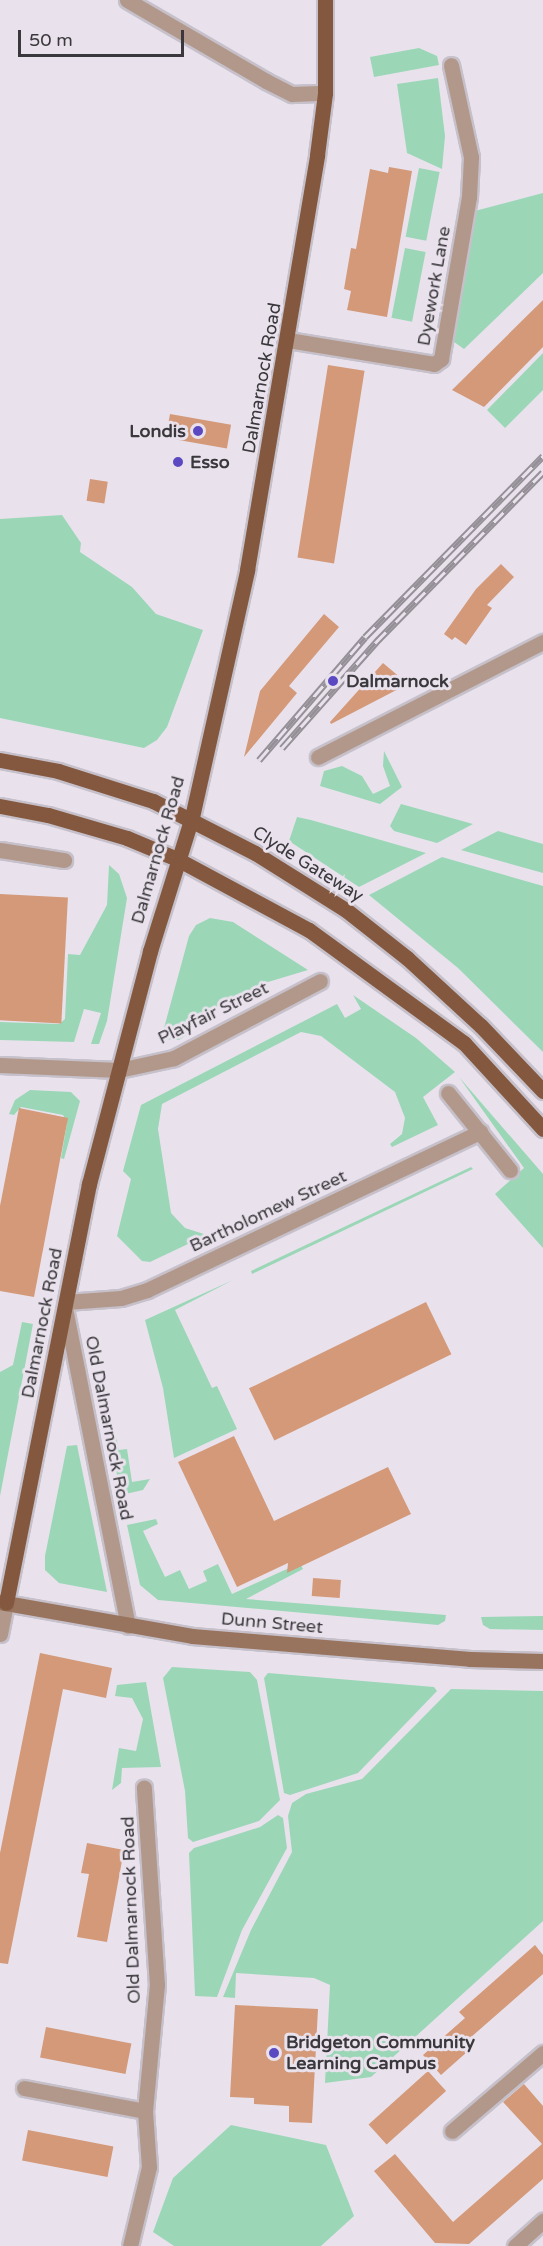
<!DOCTYPE html>
<html>
<head>
<meta charset="utf-8">
<style>
  body { margin:0 }
  #map { position:relative; width:543px; height:2246px; overflow:hidden; background:#e9e2ed; font-family:"Varela Round",sans-serif }
  div>[style] { position:absolute }
  [style*='--x'] { left:calc(var(--x)*1px); top:calc(var(--y)*1px); width:calc(var(--w)*1px); rotate:calc(var(--a)*1deg) }
  .green>* { inset:0; background:#9bd7b7; transform-origin:0 0 }
  .building>* { inset:0; background:#d39979; transform-origin:0 0 }
  .roads { filter:drop-shadow(2px 0 #c6c0ca) drop-shadow(-2px 0 #c6c0ca) drop-shadow(0 2px #c6c0ca) drop-shadow(0 -2px #c6c0ca) }
  .minor>* { height:15px; margin:-7.5px; padding:0 7.5px; transform-origin:7.5px; border-radius:7.5px; background:#b2988a }
  .tertiary>* { height:15px; margin:-7.5px; padding:0 7.5px; transform-origin:7.5px; border-radius:7.5px; background:#b2988a }
  .secondary>* { height:15px; margin:-7.5px; padding:0 7.5px; transform-origin:7.5px; border-radius:7.5px; background:#98735e }
  .primary>* { height:15px; margin:-7.5px; padding:0 7.5px; transform-origin:7.5px; border-radius:7.5px; background:#84583f }
  .rail>* { height:7px; margin-top:-3.5px; transform-origin:0; background:repeating-linear-gradient(90deg,#e9e2ed 0 14px,#959098 0 28px); box-sizing:border-box; border-block:2px solid #959098 }
  .dots>* { width:16px; height:16px; translate:-50% -50%; box-sizing:border-box; border:3px solid #e9e2ed; border-radius:50% }
  span { translate:-50% -50%; white-space:nowrap; text-align:center; line-height:1.15; -webkit-text-stroke:6px #e9e2ed; paint-order:stroke }
  .street-label { font-size:18px; color:#3a383c }
  .poi-label { font-size:18px; color:#3a383c; font-weight:700 }
  .right { translate:-100% -50%; text-align:right }
  .left { translate:0 -50%; text-align:left }
  .scale { position:absolute; left:18px; top:30px; width:166px; height:27px; box-sizing:border-box; border:3px solid #3a383c; border-top:0; padding-left:8px; font-size:18px; line-height:21px; white-space:nowrap; color:#3a383c; -webkit-text-stroke:4px #e9e2ed; paint-order:stroke }
</style>
</head>
<body>
<div id="map">
  <div class="green">
    <i style="clip-path:polygon(419px 48px,437px 56px,439px 65px,374px 77px,370px 57px)"></i>
    <i style="clip-path:polygon(438px 78px,445px 136px,442px 169px,407px 153px,397px 84px)"></i>
    <i style="left:419px;top:168px;width:21px;height:70px;rotate:11deg"></i>
    <i style="clip-path:polygon(543px 193px,543px 273px,464px 349px,447px 337px,467px 213px)"></i>
    <i style="left:405px;top:248px;width:21px;height:71px;rotate:11deg"></i>
    <i style="clip-path:polygon(543px 353px,543px 390px,505px 428px,487px 410px)"></i>
    <i style="clip-path:polygon(62px 515px,81px 543px,80px 552px,132px 587px,156px 614px,203px 630px,167px 727px,157px 740px,144px 748px,0 718px,0 519px)"></i>
    <i style="clip-path:polygon(384px 751px,402px 787px,380px 804px,320px 786px,324px 771px,342px 766px,362px 776px,373px 794px,390px 786px,383px 766px)"></i>
    <i style="clip-path:polygon(401px 804px,473px 824px,437px 843px,394px 831px,390px 826px)"></i>
    <i style="clip-path:polygon(297px 817px,311px 820px,426px 853px,359px 887px,289px 841px)"></i>
    <i style="clip-path:polygon(498px 831px,543px 844px,543px 873px,461px 850px)"></i>
    <i style="clip-path:polygon(442px 857px,543px 886px,543px 1052px,458px 968px,369px 895px)"></i>
    <i style="clip-path:polygon(109px 865px,119px 874px,127px 898px,107px 1021px,99px 1044px,91px 1044px,101px 1013px,84px 1009px,74px 1042px,0 1040px,0 1022px,59px 1024px,65px 1019px,68px 954px,80px 955px,107px 905px)"></i>
    <i style="clip-path:polygon(210px 918px,233px 922px,308px 970px,268px 982px,183px 1025px,188px 1034px,179px 1040px,161px 1039px,189px 936px,196px 925px)"></i>
    <i style="clip-path:polygon(353px 995px,416px 1038px,455px 1072px,423px 1097px,438px 1125px,392px 1147px,390px 1144px,402px 1134px,405px 1118px,395px 1092px,321px 1036px,301px 1032px,162px 1104px,158px 1129px,171px 1213px,185px 1228px,207px 1235px,150px 1262px,142px 1261px,117px 1236px,131px 1179px,123px 1171px,141px 1105px,337px 1004px,345px 1018px,361px 1009px)"></i>
    <i style="clip-path:polygon(459px 1077px,543px 1174px,543px 1248px,495px 1194px,524px 1168px)"></i>
    <i style="clip-path:polygon(30px 1090px,71px 1092px,80px 1101px,64px 1159px,61px 1158px,67px 1123px,63px 1115px,21px 1107px,14px 1115px,9px 1114px,15px 1100px)"></i>
    <i style="clip-path:polygon(471px 1167px,473px 1169px,252px 1274px,251px 1271px)"></i>
    <i style="clip-path:polygon(233px 1280px,175px 1310px,212px 1388px,217px 1386px,237px 1429px,174px 1458px,163px 1388px,145px 1320px)"></i>
    <i style="clip-path:polygon(22px 1322px,33px 1324px,0 1496px,0 1372px,13px 1365px)"></i>
    <i style="clip-path:polygon(110px 1408px,119px 1450px,127px 1449px,132px 1482px,150px 1479px,143px 1490px,121px 1495px,104px 1409px)"></i>
    <i style="clip-path:polygon(77px 1445px,107px 1592px,59px 1583px,45px 1570px,45px 1556px,67px 1446px)"></i>
    <i style="clip-path:polygon(156px 1519px,158px 1524px,143px 1531px,165px 1577px,180px 1570px,189px 1589px,207px 1581px,203px 1571px,218px 1564px,232px 1594px,300px 1563px,303px 1569px,246px 1599px,446px 1615px,445px 1621px,438px 1625px,158px 1600px,140px 1585px,127px 1525px)"></i>
    <i style="clip-path:polygon(543px 1616px,543px 1630px,490px 1629px,483px 1625px,481px 1617px)"></i>
    <i style="clip-path:polygon(172px 1667px,250px 1672px,257px 1680px,280px 1800px,259px 1821px,193px 1842px,188px 1838px,185px 1791px,163px 1678px)"></i>
    <i style="clip-path:polygon(268px 1673px,434px 1687px,437px 1691px,358px 1773px,290px 1795px,284px 1793px,264px 1678px)"></i>
    <i style="clip-path:polygon(146px 1682px,161px 1767px,122px 1768px,121px 1783px,112px 1790px,119px 1748px,136px 1751px,143px 1719px,132px 1698px,115px 1696px,117px 1685px)"></i>
    <i style="clip-path:polygon(451px 1689px,543px 1691px,543px 1921px,371px 2077px,325px 2083px,330px 1985px,314px 1978px,236px 1973px,235px 1998px,223px 1997px,251px 1930px,292px 1852px,288px 1816px,292px 1803px,306px 1794px,362px 1779px)"></i>
    <i style="clip-path:polygon(278px 1815px,283px 1818px,287px 1848px,242px 1930px,217px 1997px,195px 1996px,189px 1853px,194px 1848px,260px 1827px)"></i>
    <i style="clip-path:polygon(231px 2125px,326px 2145px,354px 2216px,321px 2246px,174px 2246px,153px 2232px,173px 2178px)"></i>
  </div>
  <div class="building">
    <i style="clip-path:polygon(389px 167px,412px 171px,387px 317px,347px 310px,351px 291px,344px 289px,351px 248px,356px 249px,370px 169px,388px 173px)"></i>
    <i style="clip-path:polygon(543px 300px,543px 347px,484px 407px,452px 390px)"></i>
    <i style="left:328px;top:365px;width:37px;height:195px;rotate:9deg"></i>
    <i style="left:170px;top:414px;width:62px;height:24px;rotate:10deg"></i>
    <i style="left:90px;top:479px;width:18px;height:22px;rotate:9deg"></i>
    <i style="clip-path:polygon(501px 564px,514px 577px,487px 605px,492px 608px,466px 645px,455px 637px,452px 640px,444px 634px,476px 589px)"></i>
    <i style="clip-path:polygon(324px 614px,339px 627px,289px 686px,297px 693px,244px 757px,260px 691px)"></i>
    <i style="clip-path:polygon(383px 663px,408px 684px,331px 724px,330px 722px)"></i>
    <i style="left:0;top:894px;width:68px;height:126px;rotate:3deg"></i>
    <i style="clip-path:polygon(19px 1108px,68px 1118px,34px 1297px,0 1291px,0 1206px)"></i>
    <i style="left:426px;top:1302px;width:58px;height:197px;rotate:64deg"></i>
    <i style="clip-path:polygon(234px 1436px,274px 1521px,388px 1467px,411px 1514px,287px 1573px,288px 1563px,237px 1587px,178px 1462px)"></i>
    <i style="left:313px;top:1578px;width:28px;height:18px;rotate:4deg"></i>
    <i style="clip-path:polygon(40px 1653px,112px 1668px,106px 1698px,63px 1689px,8px 1964px,0 1963px,0 1853px)"></i>
    <i style="clip-path:polygon(87px 1843px,124px 1850px,107px 1942px,77px 1937px,89px 1874px,81px 1873px)"></i>
    <i style="clip-path:polygon(535px 1945px,543px 1955px,543px 1974px,470px 2038px,476px 2044px,441px 2075px,423px 2055px,465px 2018px,459px 2012px)"></i>
    <i style="clip-path:polygon(235px 2005px,318px 2009px,312px 2123px,289px 2122px,289px 2106px,254px 2104px,254px 2098px,230px 2097px)"></i>
    <i style="left:46px;top:2027px;width:87px;height:31px;rotate:11deg"></i>
    <i style="left:428px;top:2071px;width:27px;height:80px;rotate:48deg"></i>
    <i style="clip-path:polygon(524px 2084px,543px 2106px,543px 2179px,469px 2244px,435px 2243px,374px 2171px,395px 2154px,453px 2222px,542px 2144px,503px 2102px)"></i>
    <i style="left:28px;top:2130px;width:87px;height:31px;rotate:11deg"></i>
  </div>
  <div class="roads">
    <div class="minor">
      <i style="--x:288;--y:340;--w:148;--a:9.3"></i>
      <i style="--x:434;--y:364;--w:9;--a:-36"></i>
      <i style="--x:441;--y:359;--w:164;--a:-80.2"></i>
      <i style="--x:469;--y:197;--w:40;--a:-87.1"></i>
      <i style="--x:471;--y:157;--w:94;--a:-102.3"></i>
      <i style="--x:318;--y:757;--w:253;--a:-27.1"></i>
      <i style="--x:0;--y:850;--w:65;--a:8.9"></i>
      <i style="--x:0;--y:1065;--w:119;--a:2.4"></i>
      <i style="--x:119;--y:1070;--w:56;--a:-12.3"></i>
      <i style="--x:174;--y:1058;--w:165;--a:-27.8"></i>
      <i style="--x:448;--y:1093;--w:99;--a:51.2"></i>
      <i style="--x:66;--y:1302;--w:55;--a:-4.2"></i>
      <i style="--x:121;--y:1298;--w:27;--a:-17"></i>
      <i style="--x:147;--y:1290;--w:369;--a:-25.4"></i>
      <i style="--x:24;--y:2088;--w:123;--a:10.8"></i>
      <i style="--x:452;--y:2131;--w:120;--a:-40.6"></i>
      <i style="--x:130;--y:2246;--w:81;--a:-76.5"></i>
      <i style="--x:149;--y:2167;--w:56;--a:-94.1"></i>
      <i style="--x:145;--y:2111;--w:127;--a:-84.6"></i>
      <i style="--x:157;--y:1985;--w:198;--a:-93.8"></i>
      <i style="--x:515;--y:2246;--w:38;--a:-42"></i>
    </div>
    <div class="tertiary">
      <i style="--x:127;--y:0;--w:161;--a:30.2"></i>
      <i style="--x:266;--y:81;--w:29;--a:27"></i>
      <i style="--x:292;--y:94;--w:33;--a:-2"></i>
      <i style="--x:65;--y:1308;--w:324;--a:78.8"></i>
      <i style="--x:0;--y:1634;--w:32;--a:-79"></i>
    </div>
    <div class="secondary">
      <i style="--x:0;--y:1602;--w:195;--a:10"></i>
      <i style="--x:192;--y:1636;--w:279;--a:4.7"></i>
      <i style="--x:470;--y:1659;--w:73;--a:1.6"></i>
    </div>
    <div class="primary">
      <i style="--x:0;--y:760;--w:59;--a:10.7"></i>
      <i style="--x:58;--y:771;--w:100;--a:17.5"></i>
      <i style="--x:153;--y:801;--w:114;--a:27"></i>
      <i style="--x:255;--y:853;--w:107;--a:32.1"></i>
      <i style="--x:346;--y:910;--w:78;--a:38.2"></i>
      <i style="--x:407;--y:958;--w:100;--a:42.6"></i>
      <i style="--x:481;--y:1026;--w:90;--a:46.4"></i>
      <i style="--x:0;--y:806;--w:49;--a:10.6"></i>
      <i style="--x:48;--y:815;--w:82;--a:16.2"></i>
      <i style="--x:127;--y:838;--w:54;--a:22.8"></i>
      <i style="--x:177;--y:859;--w:150;--a:28.3"></i>
      <i style="--x:309;--y:930;--w:192;--a:36.1"></i>
      <i style="--x:464;--y:1043;--w:117;--a:47.4"></i>
      <i style="--x:6;--y:1603;--w:427;--a:-78.8"></i>
      <i style="--x:89;--y:1184;--w:241;--a:-75.3"></i>
      <i style="--x:150;--y:951;--w:140;--a:-72.6"></i>
      <i style="--x:192;--y:817;--w:253;--a:-77.4"></i>
      <i style="--x:247;--y:570;--w:421;--a:-80.4"></i>
      <i style="--x:317;--y:155;--w:63;--a:-82.6"></i>
      <i style="--x:325;--y:93;--w:93;--a:-90"></i>
    </div>
  </div>
  <div class="rail">
    <i style="--x:282;--y:748;--w:142;--a:-48.4"></i>
    <i style="--x:376;--y:642;--w:238;--a:-45.5"></i>
    <i style="--x:259;--y:760;--w:162;--a:-49.2"></i>
    <i style="--x:365;--y:637;--w:254;--a:-45.5"></i>
  </div>
  <div class="dots">
    <i style="left:198px;top:431px;background:#5a49c1"></i>
    <i style="left:178px;top:462px;background:#5a49c1"></i>
    <i style="left:333px;top:681px;background:#5a49c1"></i>
    <i style="left:274px;top:2053px;background:#5a49c1"></i>
  </div>
  <div class="street-label">
    <span style="left:434px;top:286px;rotate:-80deg">Dyework Lane</span>
    <span style="left:262px;top:378px;rotate:-80deg">Dalmarnock Road</span>
    <span style="left:158px;top:850px;rotate:-74deg">Dalmarnock Road</span>
    <span style="left:308px;top:864px;rotate:32deg">Clyde Gateway</span>
    <span style="left:213px;top:1013px;rotate:-26deg">Playfair Street</span>
    <span style="left:268px;top:1211px;rotate:-25deg">Bartholomew Street</span>
    <span style="left:42px;top:1323px;rotate:-79deg">Dalmarnock Road</span>
    <span style="left:109px;top:1428px;rotate:79deg">Old Dalmarnock Road</span>
    <span style="left:272px;top:1623px;rotate:5deg">Dunn Street</span>
    <span style="left:131px;top:1910px;rotate:-92deg">Old Dalmarnock Road</span>
  </div>
  <div class="poi-label">
    <span class="right" style="left:186px;top:431px">Londis</span>
    <span class="left" style="left:190px;top:462px">Esso</span>
    <span class="left" style="left:346px;top:681px">Dalmarnock</span>
    <span class="left" style="left:286px;top:2053px">Bridgeton Community<br>Learning Campus</span>
  </div>
  <div class="scale">50 m</div>
</div>
</body>
</html>
